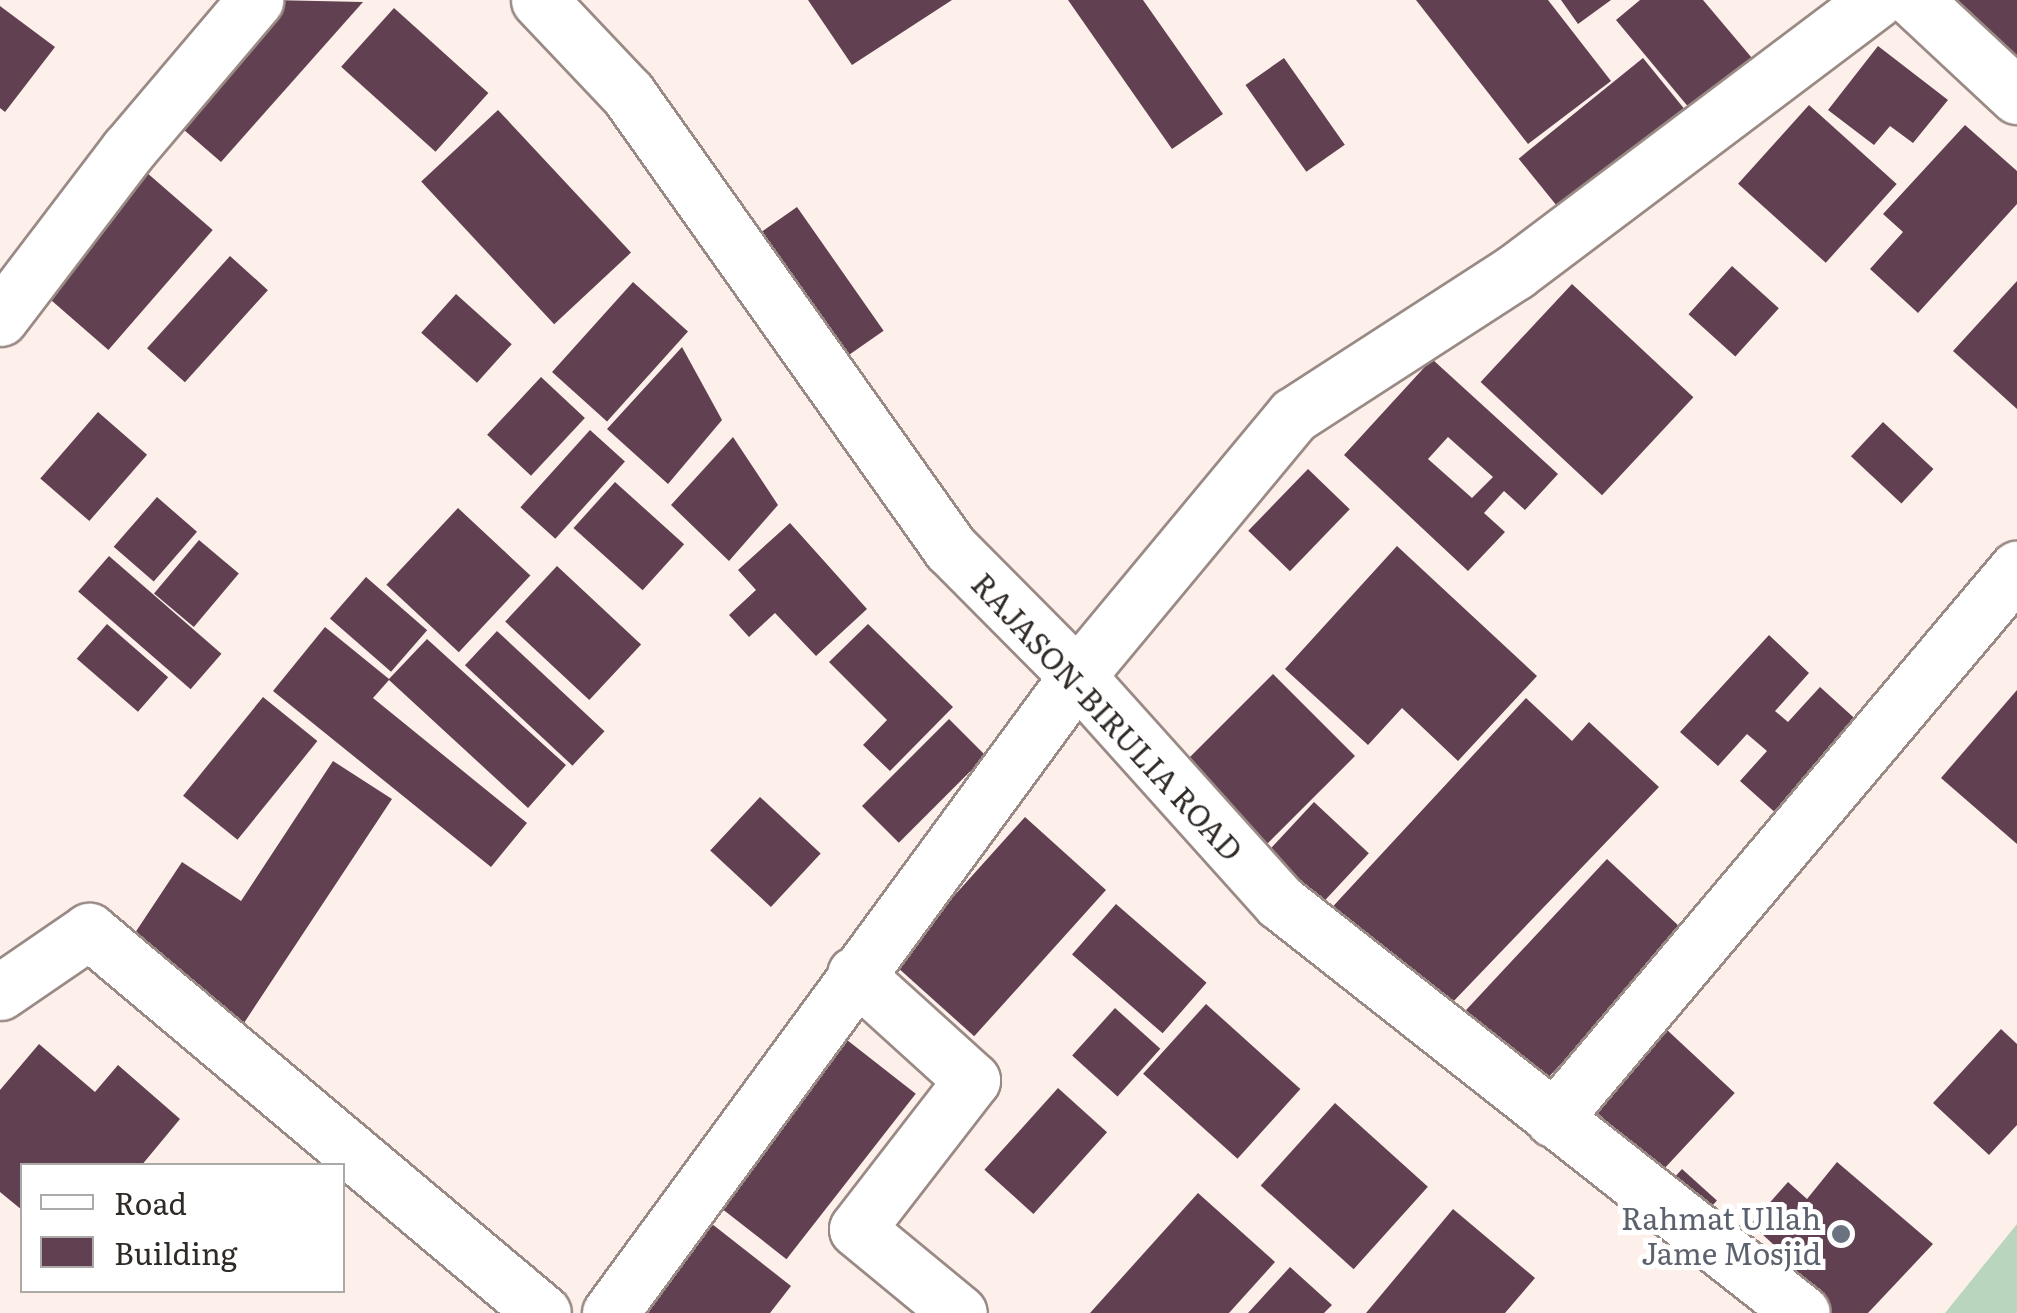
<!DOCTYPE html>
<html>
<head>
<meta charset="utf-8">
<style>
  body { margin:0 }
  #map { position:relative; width:2017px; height:1313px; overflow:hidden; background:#fdf0eb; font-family:Literata,serif }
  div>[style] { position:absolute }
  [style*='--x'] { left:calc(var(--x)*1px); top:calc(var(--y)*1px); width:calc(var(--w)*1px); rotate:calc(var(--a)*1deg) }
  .green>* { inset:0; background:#b9d5be }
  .building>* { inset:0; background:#614051; transform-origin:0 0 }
  .roads { filter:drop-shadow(2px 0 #9a8a85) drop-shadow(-2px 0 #9a8a85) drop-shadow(0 2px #9a8a85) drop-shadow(0 -2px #9a8a85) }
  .minor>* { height:55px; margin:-27.5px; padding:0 27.5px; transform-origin:27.5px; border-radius:27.5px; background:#fff }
  .dots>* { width:28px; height:28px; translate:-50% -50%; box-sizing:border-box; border:5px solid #fff; border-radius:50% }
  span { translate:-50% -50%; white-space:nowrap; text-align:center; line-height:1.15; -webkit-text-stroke:10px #fff; paint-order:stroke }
  .street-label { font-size:30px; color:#302a27 }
  .worship-label { font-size:30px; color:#5b616d }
  .right { translate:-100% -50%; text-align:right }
  .legend { position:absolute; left:20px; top:1163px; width:325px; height:130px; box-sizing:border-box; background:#fff; border:2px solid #acaaa9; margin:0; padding:12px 18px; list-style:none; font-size:30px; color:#302a27 }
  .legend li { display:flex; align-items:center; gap:20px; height:50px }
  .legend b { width:50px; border:2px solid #acaaa9 }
</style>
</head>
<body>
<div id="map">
  <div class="green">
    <i style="clip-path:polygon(2017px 1224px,2017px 1313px,1945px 1313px)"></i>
  </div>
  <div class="building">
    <i style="clip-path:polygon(270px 0,363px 2px,221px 162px,168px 116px)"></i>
    <i style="clip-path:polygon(808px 0,952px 0,852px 65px)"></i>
    <i style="clip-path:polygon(1068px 0,1143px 0,1223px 114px,1172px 149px)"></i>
    <i style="clip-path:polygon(1416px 0,1548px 0,1611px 81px,1528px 144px)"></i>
    <i style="clip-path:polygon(1561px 0,1611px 0,1578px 24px)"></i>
    <i style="clip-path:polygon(1640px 0,1703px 0,1757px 64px,1695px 115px,1616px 20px)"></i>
    <i style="clip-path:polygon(1954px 0,2017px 0,2017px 70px)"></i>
    <i style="clip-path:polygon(0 6px,55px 47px,5px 112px,0 108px)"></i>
    <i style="left:394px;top:8px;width:127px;height:79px;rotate:42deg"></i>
    <i style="clip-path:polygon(1878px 46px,1948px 100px,1913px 143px,1890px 126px,1874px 145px,1828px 110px)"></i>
    <i style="left:1284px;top:58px;width:106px;height:47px;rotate:55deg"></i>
    <i style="left:1643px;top:58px;width:76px;height:160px;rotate:51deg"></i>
    <i style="left:1809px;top:105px;width:118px;height:106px;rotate:42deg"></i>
    <i style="left:498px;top:110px;width:195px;height:105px;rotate:47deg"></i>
    <i style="clip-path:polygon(1965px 125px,2017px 171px,2017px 204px,1918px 313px,1870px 269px,1903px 232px,1883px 214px)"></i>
    <i style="left:138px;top:165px;width:99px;height:159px;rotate:41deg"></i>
    <i style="left:797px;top:207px;width:151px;height:60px;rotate:55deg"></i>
    <i style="left:230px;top:256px;width:51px;height:124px;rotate:42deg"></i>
    <i style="left:1732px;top:266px;width:63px;height:65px;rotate:42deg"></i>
    <i style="clip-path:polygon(2017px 281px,2017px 409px,1953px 351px)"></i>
    <i style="left:633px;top:282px;width:74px;height:121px;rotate:42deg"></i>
    <i style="left:1572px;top:284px;width:166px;height:134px;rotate:43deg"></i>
    <i style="left:456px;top:294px;width:75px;height:52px;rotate:42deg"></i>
    <i style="clip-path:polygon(682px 347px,722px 420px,668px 484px,607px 429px)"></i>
    <i style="clip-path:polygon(evenodd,1432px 359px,1558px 474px,1525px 510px,1504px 491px,1484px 513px,1505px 532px,1468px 571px,1344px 455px,1432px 359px,1448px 437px,1493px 477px,1472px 498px,1428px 459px,1448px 437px)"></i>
    <i style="left:541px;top:377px;width:60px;height:79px;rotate:43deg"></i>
    <i style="left:98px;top:412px;width:65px;height:88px;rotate:41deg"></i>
    <i style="left:1883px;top:422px;width:69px;height:47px;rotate:43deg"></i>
    <i style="left:590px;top:430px;width:47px;height:104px;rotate:42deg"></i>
    <i style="clip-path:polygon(733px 437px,778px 505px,729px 561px,671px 505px)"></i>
    <i style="left:1308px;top:469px;width:58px;height:86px;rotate:44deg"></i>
    <i style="left:615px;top:482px;width:93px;height:62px;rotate:42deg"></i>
    <i style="left:157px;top:497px;width:53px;height:66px;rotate:41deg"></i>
    <i style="left:458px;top:508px;width:99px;height:105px;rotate:43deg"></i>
    <i style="clip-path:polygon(790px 523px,867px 609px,816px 656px,775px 613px,749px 637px,729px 615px,756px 590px,738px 570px)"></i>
    <i style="left:199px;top:540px;width:52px;height:70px;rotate:40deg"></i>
    <i style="clip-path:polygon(1397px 546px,1537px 676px,1458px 761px,1402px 708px,1368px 745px,1285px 669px)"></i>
    <i style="left:109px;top:556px;width:149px;height:47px;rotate:41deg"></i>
    <i style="left:557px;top:566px;width:115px;height:76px;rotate:43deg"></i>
    <i style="left:366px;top:577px;width:81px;height:55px;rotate:41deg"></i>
    <i style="left:107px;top:624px;width:81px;height:46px;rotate:41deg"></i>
    <i style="clip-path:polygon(868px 624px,953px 707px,890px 771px,863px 745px,887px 720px,829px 662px)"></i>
    <i style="clip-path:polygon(325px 627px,389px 679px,427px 639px,566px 765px,528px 808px,389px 680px,373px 698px,527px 823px,491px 867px,273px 691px)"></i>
    <i style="left:497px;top:631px;width:147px;height:47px;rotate:43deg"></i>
    <i style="clip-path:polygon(1769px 635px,1809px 673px,1775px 711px,1788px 722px,1820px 687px,1862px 725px,1779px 816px,1740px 781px,1767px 751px,1747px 734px,1718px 766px,1680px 732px)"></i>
    <i style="left:1273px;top:674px;width:116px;height:128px;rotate:45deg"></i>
    <i style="clip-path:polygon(2017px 690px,2017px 844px,1941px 778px)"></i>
    <i style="left:263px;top:697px;width:70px;height:127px;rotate:39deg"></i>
    <i style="clip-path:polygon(1526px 698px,1572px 741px,1589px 722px,1659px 787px,1449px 1006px,1325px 915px)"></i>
    <i style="left:949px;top:719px;width:52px;height:123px;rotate:45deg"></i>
    <i style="clip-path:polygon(333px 761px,392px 799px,242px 1026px,125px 948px,182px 862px,241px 901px)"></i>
    <i style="left:760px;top:797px;width:83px;height:73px;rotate:43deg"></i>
    <i style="left:1314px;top:802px;width:75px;height:78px;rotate:43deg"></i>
    <i style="left:1025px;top:817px;width:109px;height:197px;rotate:42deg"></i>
    <i style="left:1607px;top:859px;width:106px;height:209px;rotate:43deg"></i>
    <i style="left:1116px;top:904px;width:120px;height:67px;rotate:41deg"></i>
    <i style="left:1206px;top:1004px;width:127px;height:94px;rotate:42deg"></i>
    <i style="left:1115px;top:1008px;width:61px;height:64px;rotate:42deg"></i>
    <i style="left:833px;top:1029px;width:105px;height:210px;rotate:38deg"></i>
    <i style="left:1666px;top:1029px;width:94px;height:108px;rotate:43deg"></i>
    <i style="clip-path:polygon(2001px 1029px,2017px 1044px,2017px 1125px,1989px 1155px,1933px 1103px)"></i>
    <i style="clip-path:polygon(39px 1044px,95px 1092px,118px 1065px,180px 1119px,141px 1166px,22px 1166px,22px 1210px,0 1192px,0 1090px)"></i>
    <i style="left:1058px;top:1088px;width:66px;height:110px;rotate:42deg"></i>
    <i style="left:1335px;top:1103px;width:125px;height:111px;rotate:42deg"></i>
    <i style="clip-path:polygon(1837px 1162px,1933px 1244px,1868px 1313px,1827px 1313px,1762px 1264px,1774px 1245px,1751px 1224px,1788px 1182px,1807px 1199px)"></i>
    <i style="left:1682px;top:1169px;width:47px;height:35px;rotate:42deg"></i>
    <i style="clip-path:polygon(1198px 1193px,1275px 1262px,1229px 1313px,1090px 1313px)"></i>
    <i style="clip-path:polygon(1453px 1209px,1535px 1278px,1505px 1313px,1366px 1313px)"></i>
    <i style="clip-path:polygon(712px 1224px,791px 1286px,770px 1313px,643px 1313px)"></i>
    <i style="clip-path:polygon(1290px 1267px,1332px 1305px,1324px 1313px,1248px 1313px)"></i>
  </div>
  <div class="roads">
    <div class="minor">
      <i style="--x:539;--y:0;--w:129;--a:46.6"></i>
      <i style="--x:628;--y:94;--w:557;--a:54.65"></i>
      <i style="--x:950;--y:548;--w:180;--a:45.2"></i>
      <i style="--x:1077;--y:676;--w:304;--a:48.1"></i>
      <i style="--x:1280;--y:902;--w:664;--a:38.22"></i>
      <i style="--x:1914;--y:0;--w:141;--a:43"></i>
      <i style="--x:0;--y:318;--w:211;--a:-52.7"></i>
      <i style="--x:128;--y:150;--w:197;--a:-49.7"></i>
      <i style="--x:855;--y:974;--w:158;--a:42.2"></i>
      <i style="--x:972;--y:1080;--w:188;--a:127.7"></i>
      <i style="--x:857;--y:1229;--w:132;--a:39.5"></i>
      <i style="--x:0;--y:992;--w:108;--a:-34.4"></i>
      <i style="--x:89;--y:931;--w:593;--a:40.08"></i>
      <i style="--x:1553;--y:1119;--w:720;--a:-49.85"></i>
      <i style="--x:610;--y:1313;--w:790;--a:-53.75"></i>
      <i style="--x:1077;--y:676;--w:339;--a:-50.3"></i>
      <i style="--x:1294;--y:415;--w:263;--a:-32.9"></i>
      <i style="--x:1515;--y:272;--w:452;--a:-37"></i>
    </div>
  </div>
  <div class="dots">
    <i style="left:1841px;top:1234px;background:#6b7280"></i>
  </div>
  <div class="street-label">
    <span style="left:1108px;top:716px;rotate:47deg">RAJASON-BIRULIA ROAD</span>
  </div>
  <div class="worship-label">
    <span class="right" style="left:1821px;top:1234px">Rahmat Ullah<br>Jame Mosjid</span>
  </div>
  <ul class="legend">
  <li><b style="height:12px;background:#fff"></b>Road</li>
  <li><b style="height:28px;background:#614051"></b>Building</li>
  </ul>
</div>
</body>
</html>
